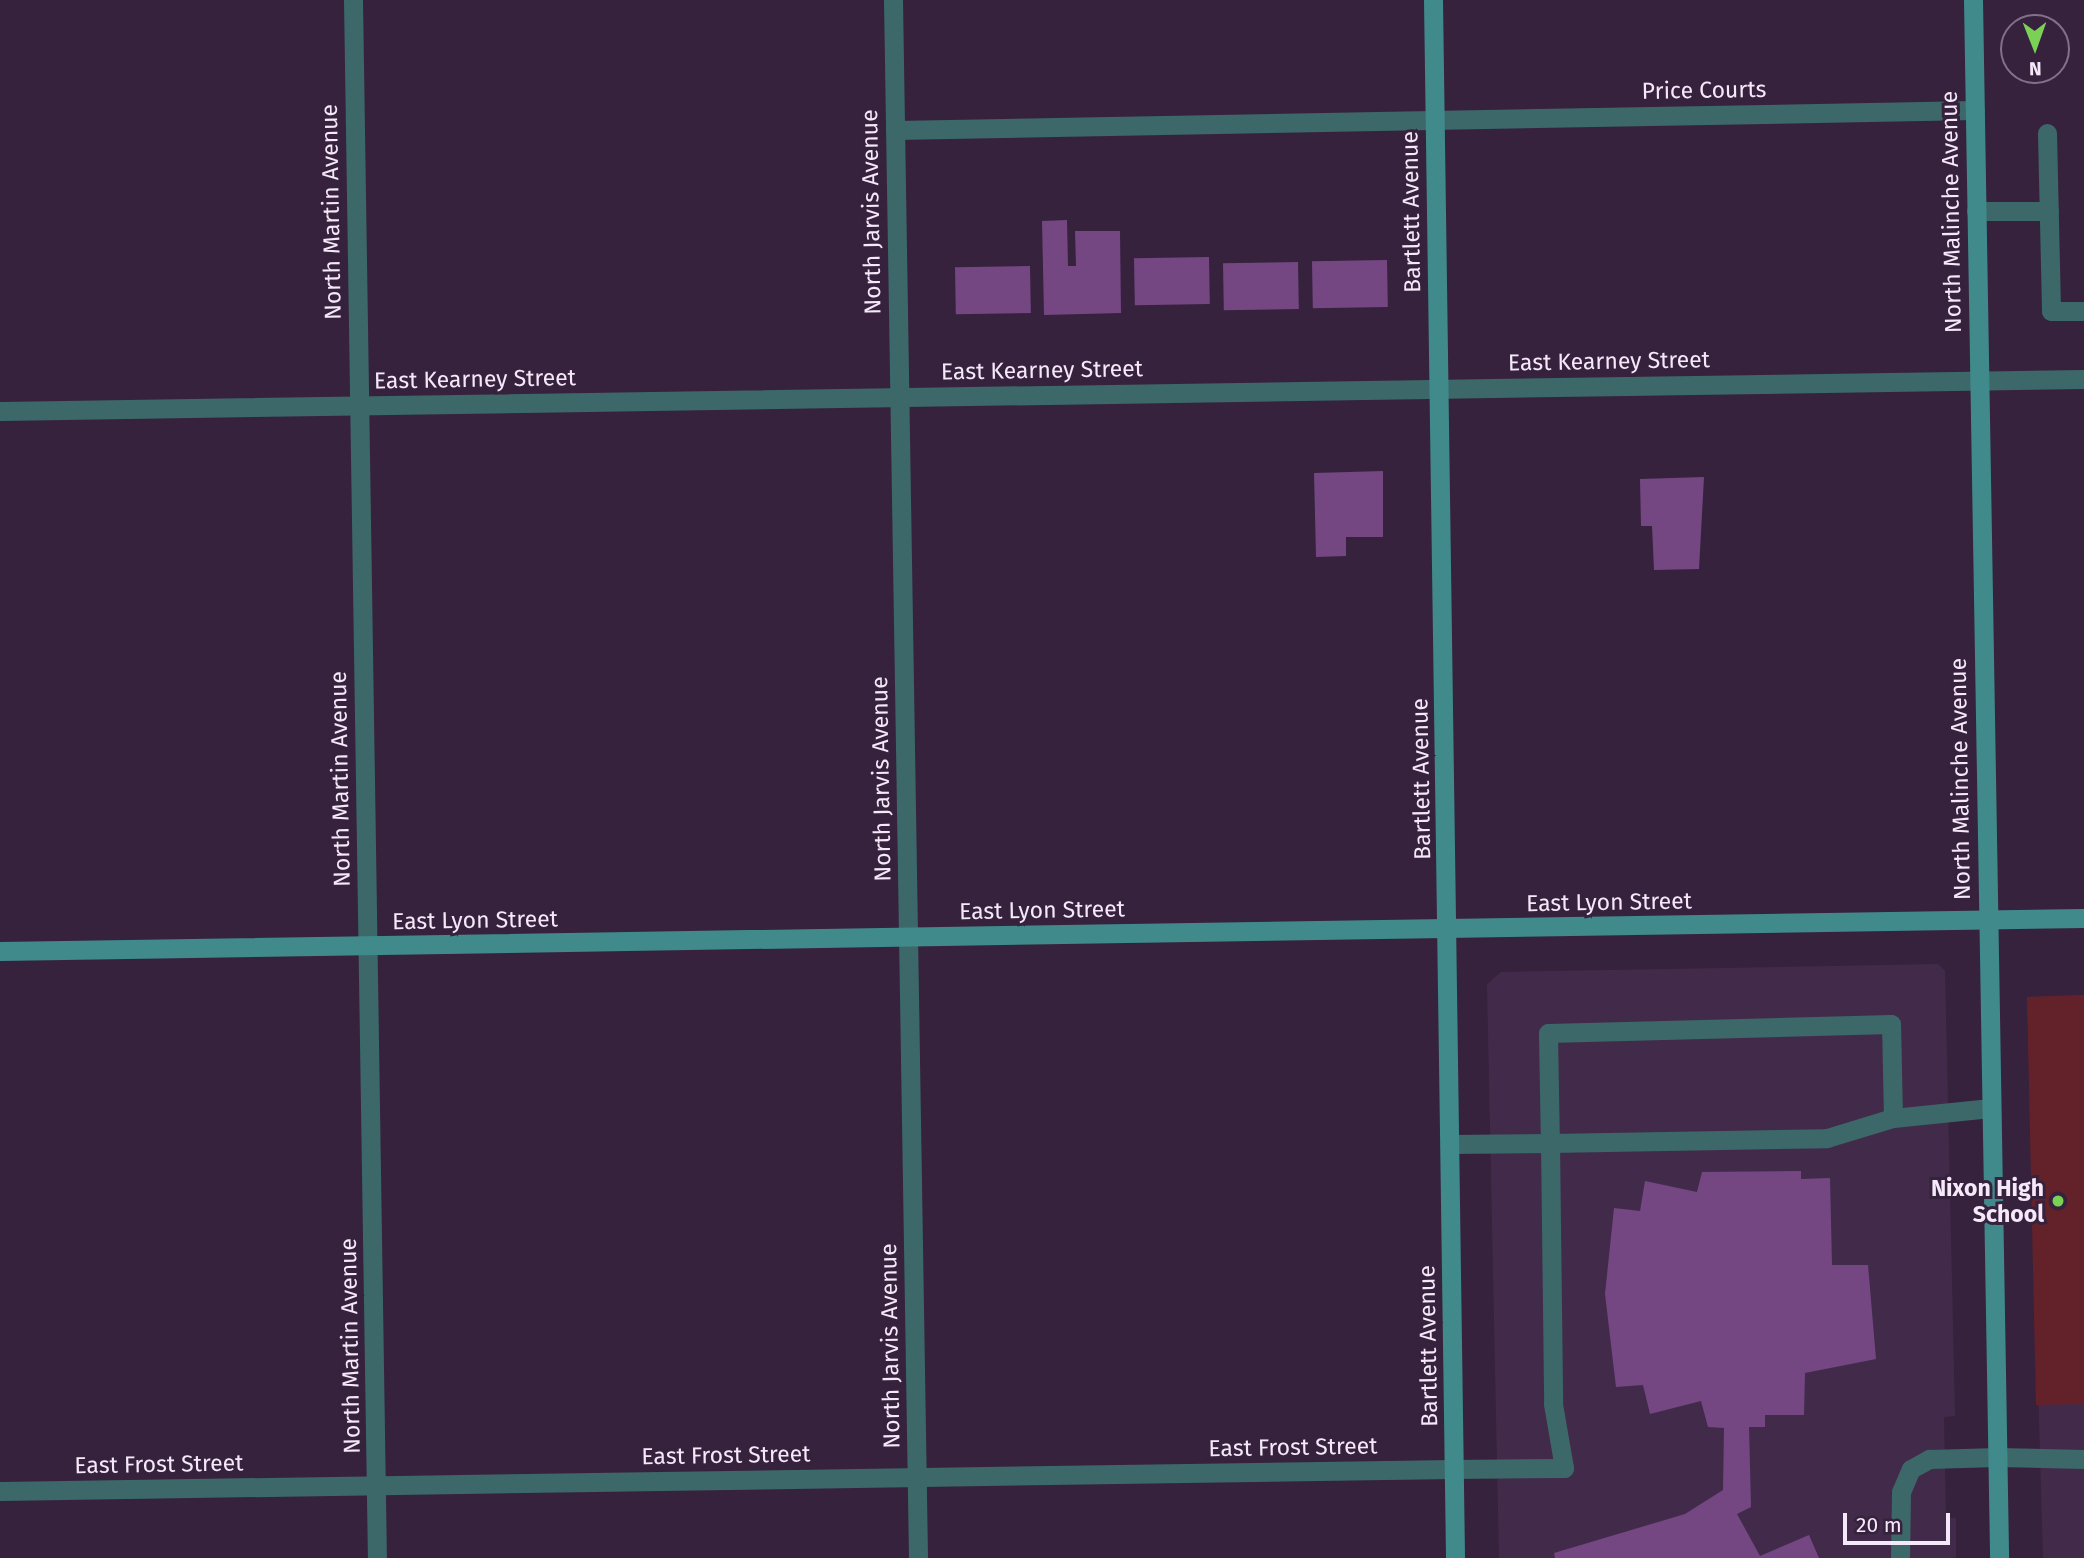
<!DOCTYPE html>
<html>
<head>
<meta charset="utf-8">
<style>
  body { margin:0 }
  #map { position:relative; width:2084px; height:1558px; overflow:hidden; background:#36223d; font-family:"Fira Sans",sans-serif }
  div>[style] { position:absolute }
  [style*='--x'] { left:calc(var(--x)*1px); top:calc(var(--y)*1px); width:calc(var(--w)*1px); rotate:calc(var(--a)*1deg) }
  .built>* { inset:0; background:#422b4a }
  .green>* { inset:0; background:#632229 }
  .building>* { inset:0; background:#744783; transform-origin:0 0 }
  .service>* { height:19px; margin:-9.5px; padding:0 9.5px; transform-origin:9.5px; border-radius:9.5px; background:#3d6869 }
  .minor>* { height:19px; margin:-9.5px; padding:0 9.5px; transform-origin:9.5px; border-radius:9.5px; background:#3d6869 }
  .secondary>* { height:19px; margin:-9.5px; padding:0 9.5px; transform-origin:9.5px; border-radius:9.5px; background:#418a8c }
  .dots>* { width:19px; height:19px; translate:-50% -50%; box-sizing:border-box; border:4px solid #36223d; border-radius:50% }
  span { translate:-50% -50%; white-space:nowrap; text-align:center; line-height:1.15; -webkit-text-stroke:6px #36223d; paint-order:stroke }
  .street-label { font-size:23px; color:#f5e8f9 }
  .poi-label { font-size:23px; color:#f5e8f9; font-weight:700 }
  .right { translate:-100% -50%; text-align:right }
  .north { position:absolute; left:2000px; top:14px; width:70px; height:70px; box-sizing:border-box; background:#36223d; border:2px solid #827188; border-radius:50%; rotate:179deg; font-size:19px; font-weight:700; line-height:28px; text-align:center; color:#f5e8f9 }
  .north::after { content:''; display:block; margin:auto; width:24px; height:32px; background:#7bd155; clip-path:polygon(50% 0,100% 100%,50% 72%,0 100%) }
  .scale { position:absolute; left:1843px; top:1513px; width:107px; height:32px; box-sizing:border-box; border:4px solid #f5e8f9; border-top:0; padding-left:9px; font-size:21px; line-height:24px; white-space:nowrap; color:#f5e8f9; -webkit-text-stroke:5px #36223d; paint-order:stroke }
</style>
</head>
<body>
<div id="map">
  <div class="built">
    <i style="clip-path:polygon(1938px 964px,1945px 971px,1955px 1416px,1944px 1417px,1946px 1518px,1956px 1518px,1956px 1558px,1499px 1558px,1487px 984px,1501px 972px)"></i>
    <i style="clip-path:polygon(2084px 995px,2084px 1558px,2043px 1558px,2027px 997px)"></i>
  </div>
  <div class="green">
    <i style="clip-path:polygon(2084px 995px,2084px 1404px,2036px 1405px,2027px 997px)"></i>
  </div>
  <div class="building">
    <i style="clip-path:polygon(1067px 220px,1068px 266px,1076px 266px,1075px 231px,1120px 231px,1121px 313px,1044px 315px,1042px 221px)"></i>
    <i style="left:1209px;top:257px;width:47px;height:75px;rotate:89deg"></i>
    <i style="left:1387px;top:260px;width:47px;height:75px;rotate:89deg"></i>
    <i style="left:1298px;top:262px;width:47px;height:75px;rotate:89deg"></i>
    <i style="left:1030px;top:266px;width:47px;height:75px;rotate:89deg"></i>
    <i style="clip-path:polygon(1383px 471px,1383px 537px,1346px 537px,1346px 556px,1316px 557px,1314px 473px)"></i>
    <i style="clip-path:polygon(1704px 477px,1699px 569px,1654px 570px,1652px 526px,1641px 526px,1640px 479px)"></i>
    <i style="clip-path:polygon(1801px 1171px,1801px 1179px,1830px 1178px,1832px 1265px,1868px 1265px,1876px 1359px,1805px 1373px,1804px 1415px,1765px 1415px,1765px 1427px,1749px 1427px,1751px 1507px,1737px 1514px,1760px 1556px,1809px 1535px,1819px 1558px,1555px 1558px,1554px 1553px,1685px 1514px,1723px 1490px,1724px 1428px,1708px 1427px,1701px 1401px,1650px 1414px,1643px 1385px,1616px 1387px,1605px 1294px,1614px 1208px,1640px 1211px,1645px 1181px,1697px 1192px,1702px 1172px)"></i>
  </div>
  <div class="service">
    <i style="--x:895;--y:130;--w:1080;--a:-1.06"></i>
    <i style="--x:2047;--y:133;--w:178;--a:88.7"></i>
    <i style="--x:2051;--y:311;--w:33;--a:0"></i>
    <i style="--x:1976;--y:211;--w:73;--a:0"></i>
    <i style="--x:1893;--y:1118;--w:98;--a:-5.9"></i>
    <i style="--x:1450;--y:1144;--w:100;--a:-0.6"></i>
    <i style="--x:1550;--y:1143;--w:277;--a:-1"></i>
    <i style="--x:1827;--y:1138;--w:69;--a:-16.9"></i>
    <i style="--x:1893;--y:1118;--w:94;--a:-91.2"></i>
    <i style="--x:1891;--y:1024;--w:343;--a:178.5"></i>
    <i style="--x:1548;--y:1033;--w:110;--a:89"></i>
    <i style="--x:1550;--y:1143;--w:261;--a:89.3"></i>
    <i style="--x:1553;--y:1404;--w:65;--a:80.2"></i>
    <i style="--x:1564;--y:1468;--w:111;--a:179.5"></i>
    <i style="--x:1900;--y:1558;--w:66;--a:-89.1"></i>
    <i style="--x:1901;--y:1492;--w:25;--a:-67"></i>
    <i style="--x:1911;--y:1469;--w:21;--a:-29"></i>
    <i style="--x:1929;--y:1459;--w:68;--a:-1.7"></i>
  </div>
  <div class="minor">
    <i style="--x:353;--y:0;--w:1558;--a:89.12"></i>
    <i style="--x:893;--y:0;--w:1558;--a:89.08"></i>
    <i style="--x:0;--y:411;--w:2084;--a:-0.88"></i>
    <i style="--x:1997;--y:1457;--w:87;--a:1.3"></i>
    <i style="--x:0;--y:1491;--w:1453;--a:-0.87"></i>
  </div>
  <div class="secondary">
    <i style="--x:1433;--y:0;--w:1558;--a:89.19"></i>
    <i style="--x:1973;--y:0;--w:1558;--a:89.04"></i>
    <i style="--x:0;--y:951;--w:2084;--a:-0.91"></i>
  </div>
  <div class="dots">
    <i style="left:2058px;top:1201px;background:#7bd155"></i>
  </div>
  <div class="street-label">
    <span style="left:1704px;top:90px;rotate:-1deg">Price Courts</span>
    <span style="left:331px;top:212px;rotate:-91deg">North Martin Avenue</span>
    <span style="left:871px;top:212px;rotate:-91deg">North Jarvis Avenue</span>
    <span style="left:1411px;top:212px;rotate:-91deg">Bartlett Avenue</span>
    <span style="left:1951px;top:212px;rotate:-91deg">North Malinche Avenue</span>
    <span style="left:1609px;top:361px;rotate:-1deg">East Kearney Street</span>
    <span style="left:1042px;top:370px;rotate:-1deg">East Kearney Street</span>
    <span style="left:475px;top:379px;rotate:-1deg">East Kearney Street</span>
    <span style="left:340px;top:779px;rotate:-91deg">North Martin Avenue</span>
    <span style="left:881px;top:779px;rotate:-91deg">North Jarvis Avenue</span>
    <span style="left:1421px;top:779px;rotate:-91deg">Bartlett Avenue</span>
    <span style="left:1960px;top:779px;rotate:-91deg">North Malinche Avenue</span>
    <span style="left:1609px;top:902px;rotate:-1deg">East Lyon Street</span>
    <span style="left:1042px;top:910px;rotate:-1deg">East Lyon Street</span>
    <span style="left:475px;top:920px;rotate:-1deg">East Lyon Street</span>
    <span style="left:350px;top:1346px;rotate:-91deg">North Martin Avenue</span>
    <span style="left:890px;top:1346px;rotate:-91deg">North Jarvis Avenue</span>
    <span style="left:1428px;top:1346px;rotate:-91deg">Bartlett Avenue</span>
    <span style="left:1293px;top:1447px;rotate:-1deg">East Frost Street</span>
    <span style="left:726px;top:1455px;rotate:-1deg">East Frost Street</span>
    <span style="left:159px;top:1464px;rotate:-1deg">East Frost Street</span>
  </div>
  <div class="poi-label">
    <span class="right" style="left:2044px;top:1201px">Nixon High<br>School</span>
  </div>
  <div class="north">N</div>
  <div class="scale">20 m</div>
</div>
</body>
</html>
